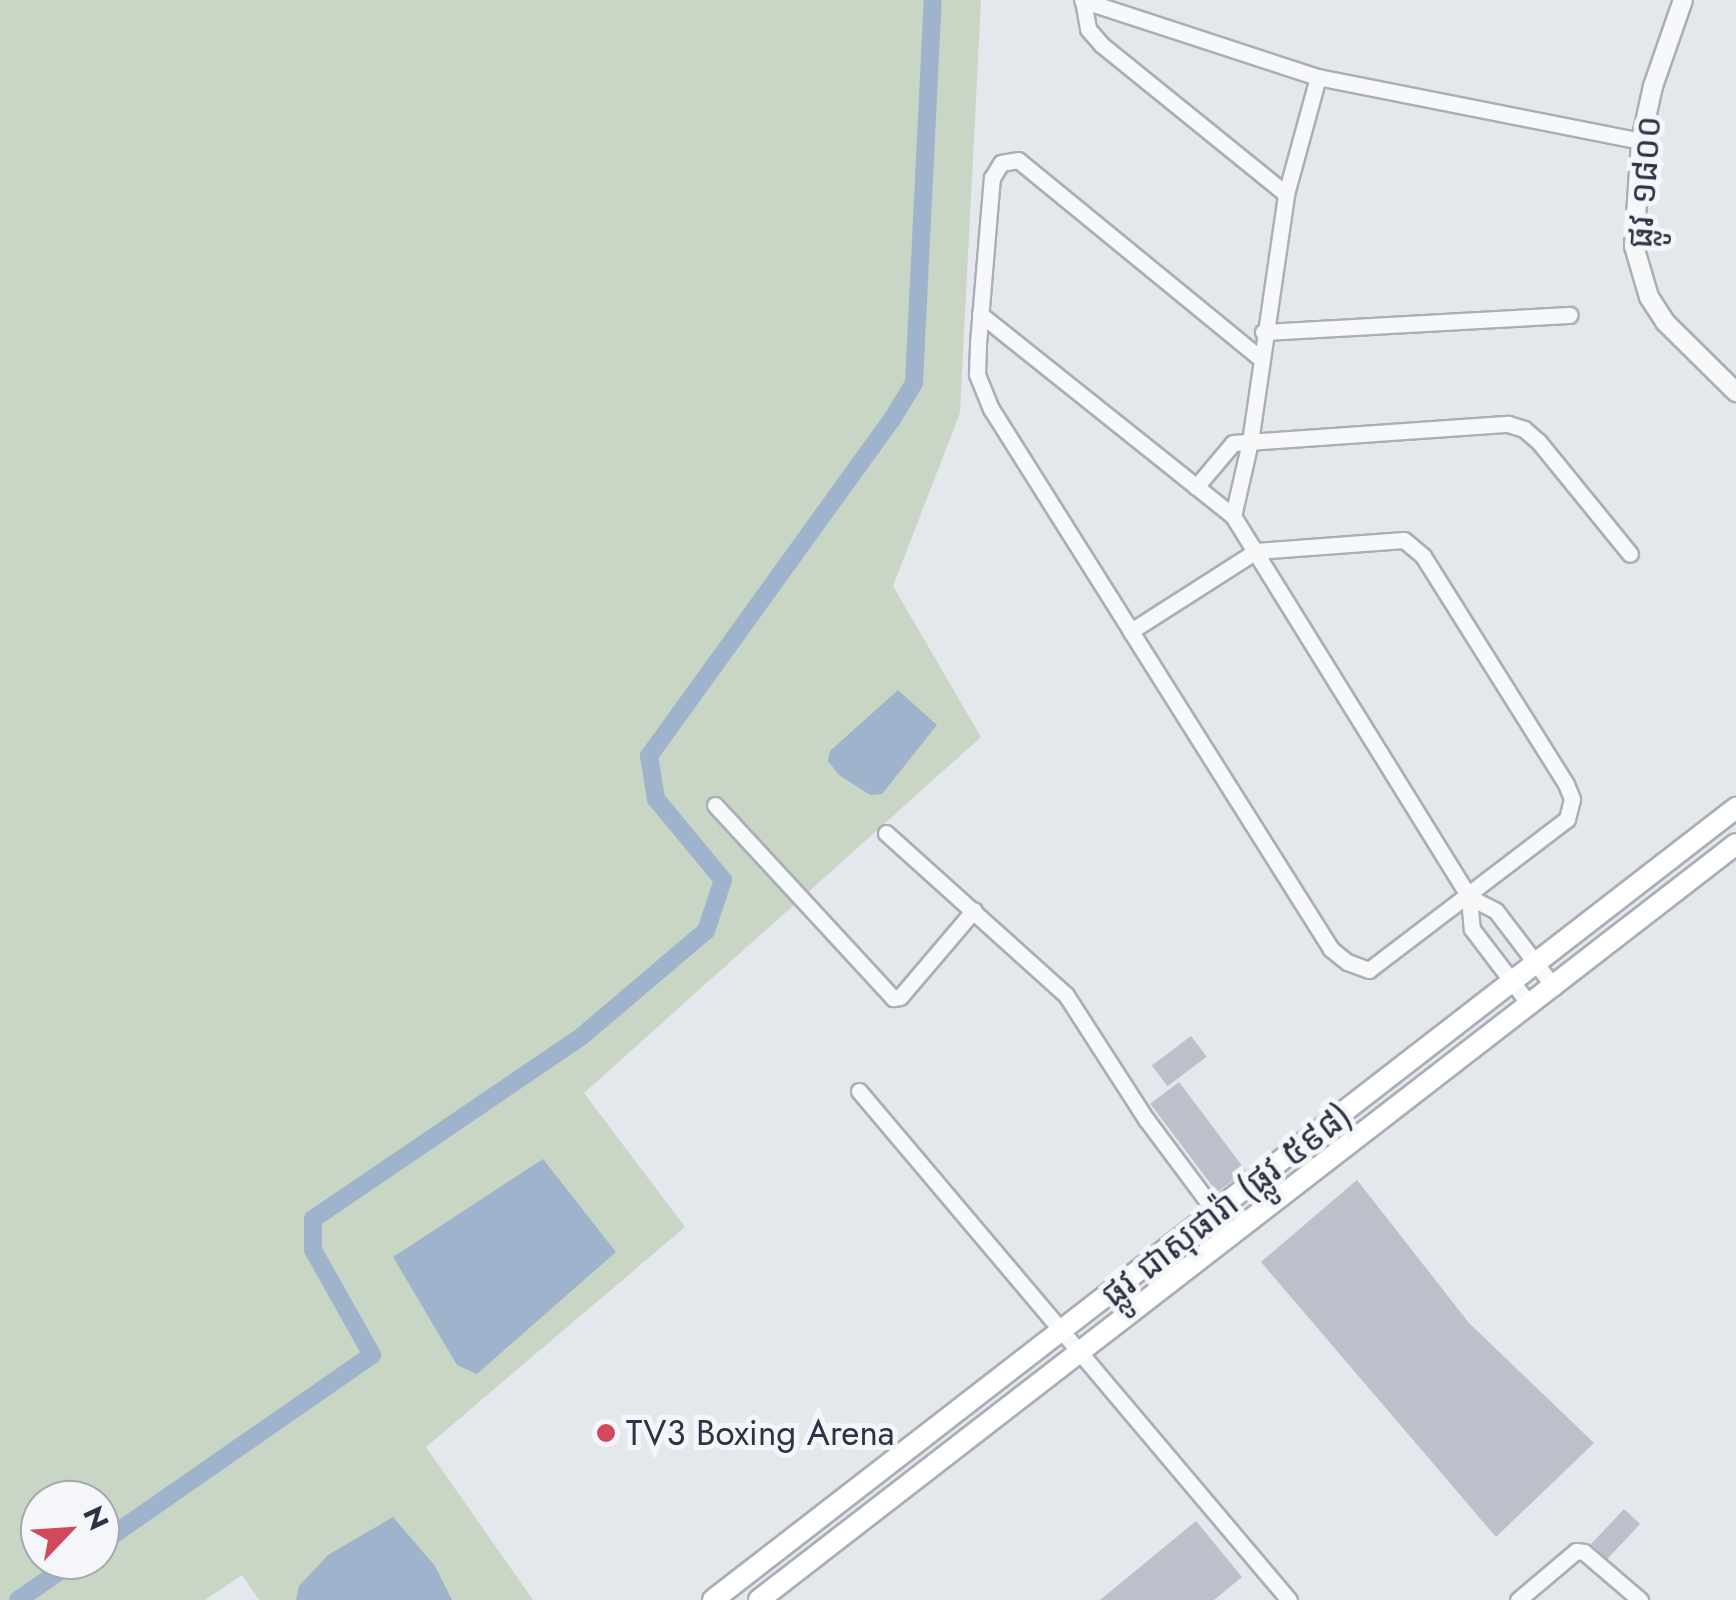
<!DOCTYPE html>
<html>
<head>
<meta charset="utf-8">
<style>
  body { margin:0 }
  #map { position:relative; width:1736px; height:1600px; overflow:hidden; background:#e4e7ec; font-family:Jost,"Noto Sans Khmer",sans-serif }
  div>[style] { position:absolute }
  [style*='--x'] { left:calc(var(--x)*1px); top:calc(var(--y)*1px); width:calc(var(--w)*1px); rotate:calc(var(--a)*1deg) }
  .green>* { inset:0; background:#c9d6c5 }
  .water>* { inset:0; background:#9fb4cc }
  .canal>* { height:18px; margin:-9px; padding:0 9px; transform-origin:9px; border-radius:9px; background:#9fb4cc }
  .building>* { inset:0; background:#bbc0ca; transform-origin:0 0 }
  .roads { filter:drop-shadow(2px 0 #a9aeb7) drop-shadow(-2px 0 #a9aeb7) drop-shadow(0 2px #a9aeb7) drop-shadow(0 -2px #a9aeb7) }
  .minor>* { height:15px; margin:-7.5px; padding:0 7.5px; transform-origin:7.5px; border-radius:7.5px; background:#f7f8fa }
  .tertiary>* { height:18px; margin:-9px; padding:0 9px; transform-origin:9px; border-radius:9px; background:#f7f8fa }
  .secondary>* { height:20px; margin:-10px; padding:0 10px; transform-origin:10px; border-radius:10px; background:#fff }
  .dots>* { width:28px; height:28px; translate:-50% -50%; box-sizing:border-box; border:5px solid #f4f6f9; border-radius:50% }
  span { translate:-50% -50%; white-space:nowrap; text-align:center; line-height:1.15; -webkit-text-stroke:10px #f4f6f9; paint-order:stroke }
  .street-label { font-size:35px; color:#2b3445 }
  .poi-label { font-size:35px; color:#2b3445 }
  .left { translate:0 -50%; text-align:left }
  .north { position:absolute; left:20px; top:1480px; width:100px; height:100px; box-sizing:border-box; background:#f4f6f9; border:2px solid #a4a8b1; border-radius:50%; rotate:65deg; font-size:28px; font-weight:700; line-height:40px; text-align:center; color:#2b3445 }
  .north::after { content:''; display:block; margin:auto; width:35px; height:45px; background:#d1495b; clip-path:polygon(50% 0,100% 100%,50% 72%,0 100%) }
</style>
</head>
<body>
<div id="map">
  <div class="green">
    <i style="clip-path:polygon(evenodd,0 0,981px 0,960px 413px,893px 586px,981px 737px,584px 1093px,685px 1227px,426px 1447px,533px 1600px,259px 1600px,242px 1575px,205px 1600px,0 1600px,0 0,40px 1500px,100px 1500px,100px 1560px,40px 1560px,40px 1500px)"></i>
  </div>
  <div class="water">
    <i style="clip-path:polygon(898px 690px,937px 725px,882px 794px,870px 795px,839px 775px,828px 761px,830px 751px)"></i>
    <i style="clip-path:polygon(543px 1159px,616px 1252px,477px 1374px,457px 1365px,393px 1257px)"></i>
    <i style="clip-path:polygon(393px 1517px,435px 1566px,452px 1600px,296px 1600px,299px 1586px,328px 1555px)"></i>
  </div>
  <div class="canal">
    <i style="--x:100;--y:1544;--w:331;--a:-34.8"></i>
    <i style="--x:372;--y:1355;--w:120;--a:-119.3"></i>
    <i style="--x:313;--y:1250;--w:31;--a:-90"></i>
    <i style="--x:313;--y:1219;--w:325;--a:-34.2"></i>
    <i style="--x:582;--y:1036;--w:162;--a:-40.3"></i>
    <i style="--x:706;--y:931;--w:54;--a:-71.6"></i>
    <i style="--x:723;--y:880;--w:105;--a:-129.6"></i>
    <i style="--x:656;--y:799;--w:44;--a:-99.2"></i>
    <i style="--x:649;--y:756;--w:413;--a:-54.2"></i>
    <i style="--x:891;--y:421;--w:44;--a:-58.8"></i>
    <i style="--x:914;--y:383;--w:383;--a:-87.2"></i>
    <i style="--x:18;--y:1600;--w:70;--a:-34.6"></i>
  </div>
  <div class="building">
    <i style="left:1191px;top:1036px;width:26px;height:49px;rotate:53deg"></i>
    <i style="left:1179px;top:1082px;width:111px;height:36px;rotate:53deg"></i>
    <i style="clip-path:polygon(1357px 1180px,1469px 1323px,1594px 1443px,1496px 1537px,1261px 1262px)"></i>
    <i style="left:1624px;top:1509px;width:22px;height:48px;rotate:43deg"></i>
    <i style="clip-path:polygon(1196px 1521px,1242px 1577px,1214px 1600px,1100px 1600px)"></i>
  </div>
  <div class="roads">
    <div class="minor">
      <i style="--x:1082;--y:0;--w:248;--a:18.1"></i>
      <i style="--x:1318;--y:77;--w:329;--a:11.2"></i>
      <i style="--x:1083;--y:0;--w:29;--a:80"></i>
      <i style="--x:1088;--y:29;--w:21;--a:49"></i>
      <i style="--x:1102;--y:45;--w:237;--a:39"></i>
      <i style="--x:980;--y:314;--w:324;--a:38.6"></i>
      <i style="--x:1233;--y:516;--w:448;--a:58.2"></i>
      <i style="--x:1469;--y:897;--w:32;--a:85"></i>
      <i style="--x:1472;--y:929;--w:96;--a:52.7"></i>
      <i style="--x:1263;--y:332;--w:307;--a:-3.2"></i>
      <i style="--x:1196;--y:487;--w:57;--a:-49.9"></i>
      <i style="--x:1233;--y:443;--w:276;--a:-4"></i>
      <i style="--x:1508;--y:424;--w:17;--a:17"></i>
      <i style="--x:1524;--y:429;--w:20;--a:41"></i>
      <i style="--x:1539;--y:442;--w:144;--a:50.9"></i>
      <i style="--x:1233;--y:516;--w:76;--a:-77.1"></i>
      <i style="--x:1250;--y:442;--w:251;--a:-81.7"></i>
      <i style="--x:1286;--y:194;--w:121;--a:-74.7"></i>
      <i style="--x:1131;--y:631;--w:148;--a:-32.6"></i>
      <i style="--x:1256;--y:551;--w:148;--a:-4.3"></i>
      <i style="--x:1404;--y:540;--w:25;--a:40"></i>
      <i style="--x:1423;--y:556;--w:269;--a:57.9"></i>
      <i style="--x:1566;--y:784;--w:16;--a:68"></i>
      <i style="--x:1572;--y:799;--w:21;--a:104"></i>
      <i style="--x:1567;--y:819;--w:249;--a:142.7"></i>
      <i style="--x:1369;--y:970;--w:23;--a:-160"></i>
      <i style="--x:1347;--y:962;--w:21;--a:-141"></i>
      <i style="--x:1331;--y:949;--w:376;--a:-122.2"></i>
      <i style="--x:1131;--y:631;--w:262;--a:-122.2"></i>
      <i style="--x:991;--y:409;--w:38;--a:-112"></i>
      <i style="--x:977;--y:374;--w:31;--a:-88"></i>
      <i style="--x:978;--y:343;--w:166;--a:-85.2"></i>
      <i style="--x:992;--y:178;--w:17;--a:-59"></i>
      <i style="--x:1001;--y:163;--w:17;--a:-10"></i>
      <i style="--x:1018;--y:160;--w:311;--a:39.3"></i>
      <i style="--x:715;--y:805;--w:263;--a:47.3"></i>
      <i style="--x:893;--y:998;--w:7;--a:-8"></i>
      <i style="--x:900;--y:997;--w:114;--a:-49.6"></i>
      <i style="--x:886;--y:833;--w:242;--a:42"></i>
      <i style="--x:1066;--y:995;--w:148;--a:57.2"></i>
      <i style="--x:1146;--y:1119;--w:117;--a:53.3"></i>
      <i style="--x:1469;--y:897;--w:30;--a:27"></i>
      <i style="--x:1496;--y:911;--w:96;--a:52.7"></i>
      <i style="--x:859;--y:1091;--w:666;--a:49.81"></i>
      <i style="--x:1518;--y:1600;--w:76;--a:-40.2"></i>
      <i style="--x:1576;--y:1551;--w:8;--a:7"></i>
      <i style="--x:1584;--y:1552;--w:74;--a:40.6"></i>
    </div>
    <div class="tertiary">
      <i style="--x:1683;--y:0;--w:91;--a:109.2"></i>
      <i style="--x:1653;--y:86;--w:56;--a:102.3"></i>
      <i style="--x:1641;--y:141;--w:105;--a:93.8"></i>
      <i style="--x:1634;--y:246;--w:53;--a:73.6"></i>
      <i style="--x:1649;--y:297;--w:30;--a:57"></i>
      <i style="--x:1665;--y:322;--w:100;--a:44.6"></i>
    </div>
    <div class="secondary">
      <i style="--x:713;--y:1600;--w:1294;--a:-37.75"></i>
      <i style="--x:759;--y:1600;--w:1235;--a:-37.73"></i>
    </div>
  </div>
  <div class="dots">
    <i style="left:606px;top:1433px;background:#d1495b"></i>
  </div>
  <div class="street-label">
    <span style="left:1644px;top:182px;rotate:-86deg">ផ្លូវ ១៨០០</span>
    <span style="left:1226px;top:1205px;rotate:-38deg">ផ្លូវ ជាសុផារ៉ា (ផ្លូវ ៥៩៨)</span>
  </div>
  <div class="poi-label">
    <span class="left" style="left:626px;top:1433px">TV3 Boxing Arena</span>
  </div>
  <div class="north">N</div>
</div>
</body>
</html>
